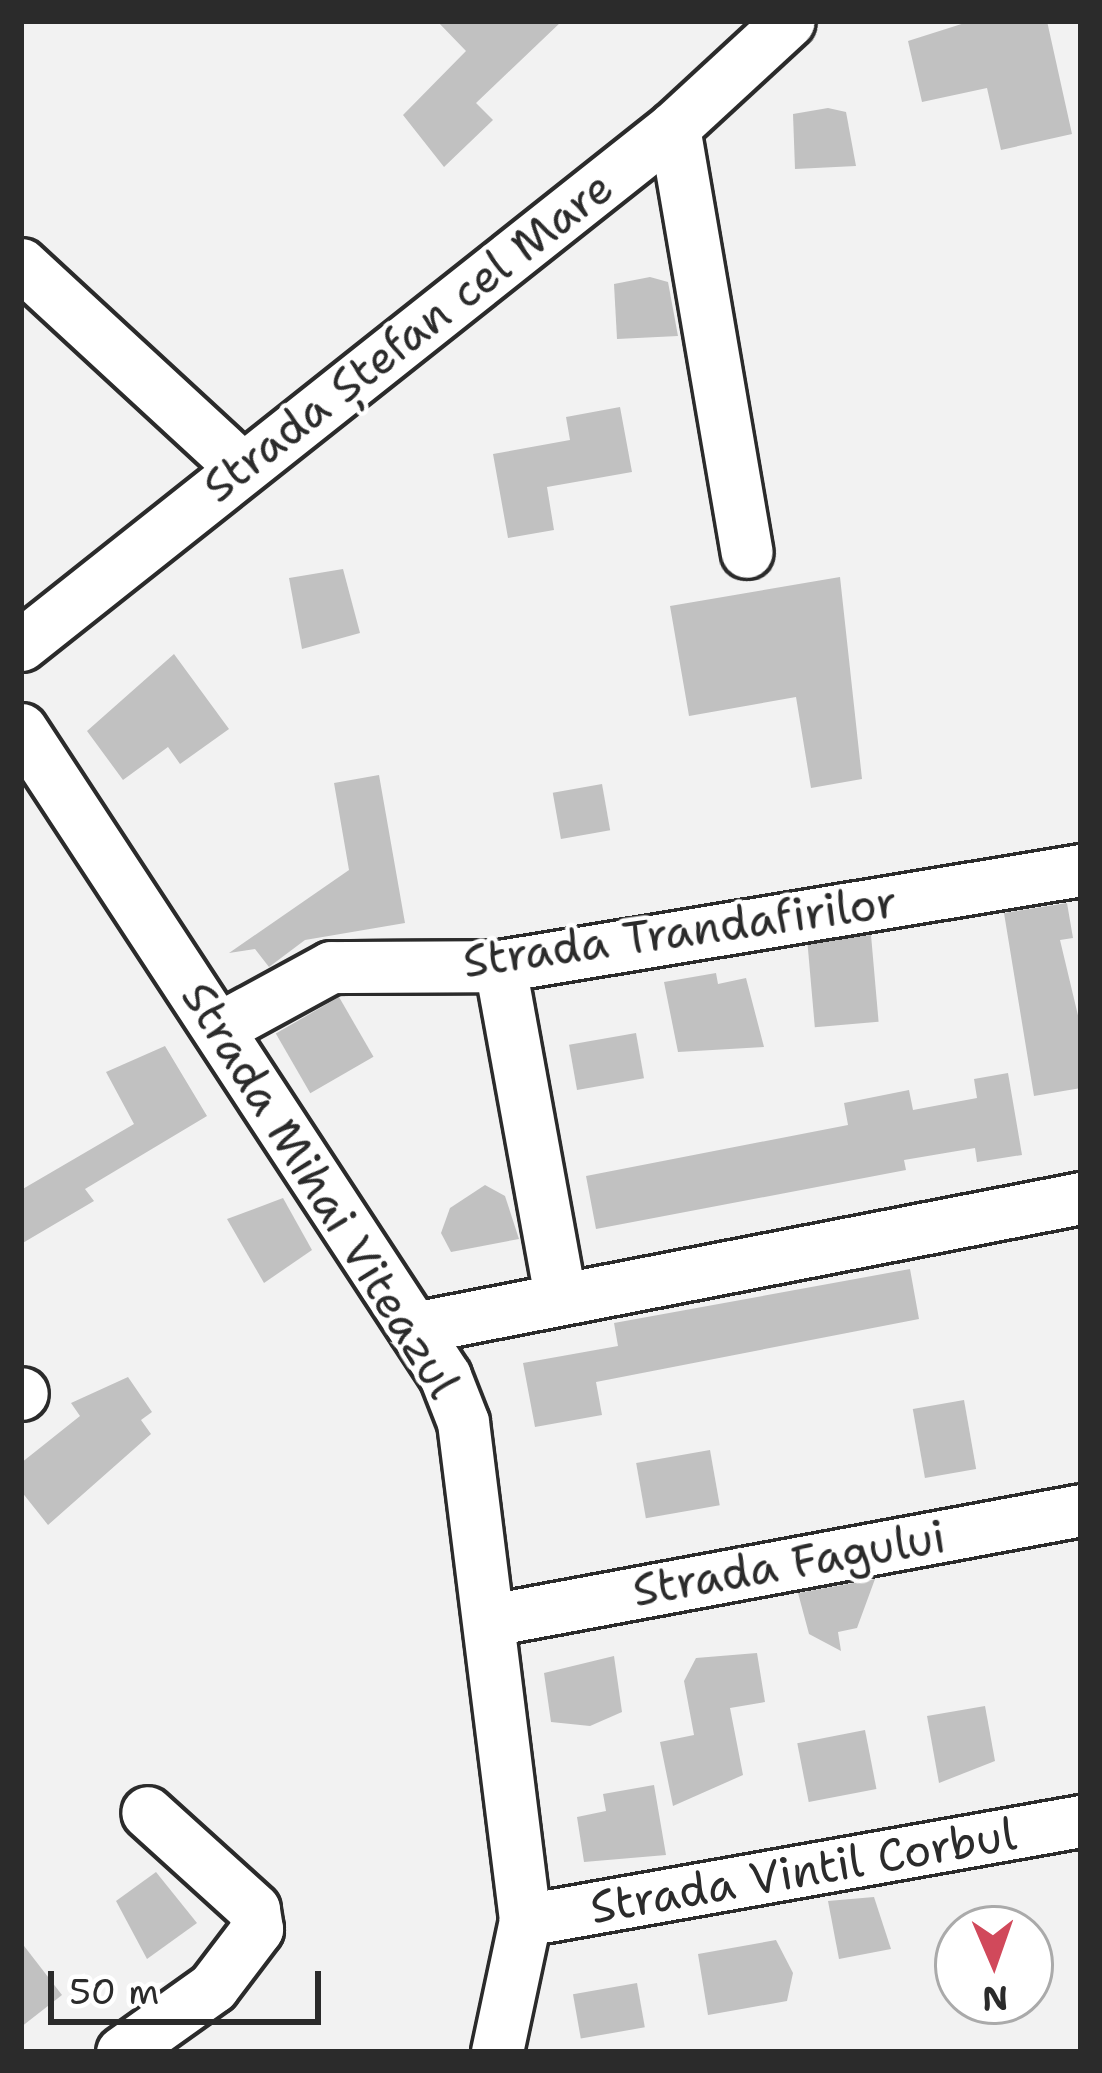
<!DOCTYPE html>
<html>
<head>
<meta charset="utf-8">
<style>
  body { margin:0 }
  #map { position:relative; width:1102px; height:2073px; overflow:hidden; background:#f2f2f2; font-family:"Shantell Sans",sans-serif }
  div>[style] { position:absolute }
  [style*='--x'] { left:calc(var(--x)*1px); top:calc(var(--y)*1px); width:calc(var(--w)*1px); rotate:calc(var(--a)*1deg) }
  .building>* { inset:0; background:#c1c1c1; transform-origin:0 0 }
  .roads { filter:drop-shadow(3px 0 #2b2b2b) drop-shadow(-3px 0 #2b2b2b) drop-shadow(0 3px #2b2b2b) drop-shadow(0 -3px #2b2b2b) }
  .minor>* { height:51px; margin:-25.5px; padding:0 25.5px; transform-origin:25.5px; border-radius:25.5px; background:#fff }
  span { translate:-50% -50%; white-space:nowrap; text-align:center; line-height:1.15; -webkit-text-stroke:9px #fff; paint-order:stroke }
  .street-label { font-size:45px; color:#2b2b2b }
  .frame { position:absolute; inset:0; border:24px solid #2b2b2b; pointer-events:none }
  .north { position:absolute; left:934px; top:1905px; width:120px; height:120px; box-sizing:border-box; background:#fff; border:3px solid #aaa; border-radius:50%; rotate:178deg; font-size:33px; font-weight:700; line-height:48px; text-align:center; color:#2b2b2b }
  .north::after { content:''; display:block; margin:auto; width:42px; height:54px; background:#d1495b; clip-path:polygon(50% 0,100% 100%,50% 72%,0 100%) }
  .scale { position:absolute; left:48px; top:1971px; width:273px; height:54px; box-sizing:border-box; border:6px solid #2b2b2b; border-top:0; padding-left:15px; font-size:36px; line-height:42px; white-space:nowrap; color:#2b2b2b; -webkit-text-stroke:9px #fff; paint-order:stroke }
</style>
</head>
<body>
<div id="map">
  <div class="building">
    <i style="clip-path:polygon(437px 21px,562px 21px,476px 103px,493px 120px,444px 167px,403px 115px,466px 51px)"></i>
    <i style="clip-path:polygon(971px 21px,1047px 21px,1072px 134px,1001px 150px,987px 88px,922px 102px,908px 41px)"></i>
    <i style="clip-path:polygon(828px 108px,846px 112px,856px 166px,795px 169px,793px 114px)"></i>
    <i style="clip-path:polygon(650px 277px,668px 282px,678px 336px,617px 339px,614px 284px)"></i>
    <i style="clip-path:polygon(620px 407px,632px 472px,547px 487px,554px 530px,508px 538px,493px 454px,570px 440px,566px 417px)"></i>
    <i style="clip-path:polygon(343px 569px,360px 633px,302px 649px,289px 578px)"></i>
    <i style="clip-path:polygon(840px 577px,862px 779px,811px 788px,796px 697px,689px 716px,670px 606px)"></i>
    <i style="clip-path:polygon(174px 654px,229px 729px,180px 764px,168px 747px,123px 780px,87px 731px)"></i>
    <i style="clip-path:polygon(379px 775px,405px 923px,305px 940px,269px 967px,255px 949px,229px 953px,349px 870px,334px 783px)"></i>
    <i style="left:602px;top:784px;width:47px;height:50px;rotate:80deg"></i>
    <i style="clip-path:polygon(1067px 903px,1073px 938px,1060px 940px,1081px 1028px,1081px 1088px,1034px 1096px,1004px 913px)"></i>
    <i style="left:871px;top:935px;width:87px;height:64px;rotate:85deg"></i>
    <i style="clip-path:polygon(716px 973px,718px 984px,746px 978px,764px 1047px,678px 1052px,664px 982px)"></i>
    <i style="left:339px;top:997px;width:69px;height:73px;rotate:60deg"></i>
    <i style="left:636px;top:1033px;width:46px;height:68px;rotate:80deg"></i>
    <i style="clip-path:polygon(165px 1046px,207px 1116px,85px 1189px,94px 1201px,21px 1244px,21px 1190px,134px 1124px,106px 1072px)"></i>
    <i style="clip-path:polygon(1008px 1073px,1022px 1155px,977px 1162px,975px 1148px,904px 1160px,906px 1170px,596px 1229px,586px 1176px,848px 1125px,844px 1103px,909px 1090px,913px 1110px,977px 1098px,974px 1079px)"></i>
    <i style="clip-path:polygon(485px 1185px,505px 1196px,519px 1239px,451px 1252px,441px 1233px,450px 1208px)"></i>
    <i style="clip-path:polygon(283px 1198px,312px 1250px,264px 1283px,227px 1219px)"></i>
    <i style="clip-path:polygon(910px 1269px,919px 1319px,596px 1382px,602px 1415px,535px 1427px,523px 1363px,618px 1346px,614px 1323px)"></i>
    <i style="clip-path:polygon(128px 1377px,152px 1412px,141px 1420px,151px 1434px,48px 1525px,21px 1491px,21px 1463px,80px 1416px,71px 1403px)"></i>
    <i style="left:964px;top:1400px;width:70px;height:52px;rotate:80deg"></i>
    <i style="left:710px;top:1450px;width:56px;height:75px;rotate:80deg"></i>
    <i style="clip-path:polygon(875px 1579px,857px 1628px,838px 1632px,841px 1651px,809px 1634px,798px 1593px)"></i>
    <i style="clip-path:polygon(757px 1653px,765px 1702px,730px 1708px,743px 1775px,673px 1806px,660px 1742px,694px 1735px,684px 1681px,696px 1658px)"></i>
    <i style="clip-path:polygon(614px 1656px,622px 1712px,590px 1726px,551px 1722px,544px 1673px)"></i>
    <i style="clip-path:polygon(985px 1706px,995px 1761px,939px 1783px,927px 1716px)"></i>
    <i style="left:865px;top:1730px;width:60px;height:69px;rotate:79deg"></i>
    <i style="clip-path:polygon(654px 1785px,666px 1855px,584px 1862px,577px 1817px,606px 1811px,603px 1794px)"></i>
    <i style="clip-path:polygon(156px 1872px,197px 1923px,147px 1959px,116px 1901px)"></i>
    <i style="clip-path:polygon(874px 1897px,891px 1949px,839px 1959px,828px 1901px)"></i>
    <i style="clip-path:polygon(776px 1940px,793px 1973px,787px 2001px,708px 2015px,698px 1954px)"></i>
    <i style="clip-path:polygon(21px 1942px,62px 1995px,21px 2027px)"></i>
    <i style="left:637px;top:1983px;width:45px;height:65px;rotate:80deg"></i>
  </div>
  <div class="roads">
    <div class="minor">
      <i style="--x:674;--y:127;--w:431;--a:80.3"></i>
      <i style="--x:21;--y:264;--w:299;--a:42.7"></i>
      <i style="--x:21;--y:645;--w:834;--a:-38.42"></i>
      <i style="--x:674;--y:127;--w:156;--a:-42.7"></i>
      <i style="--x:21;--y:729;--w:774;--a:56.76"></i>
      <i style="--x:445;--y:1376;--w:49;--a:68.6"></i>
      <i style="--x:463;--y:1422;--w:502;--a:82.9"></i>
      <i style="--x:525;--y:1920;--w:135;--a:102"></i>
      <i style="--x:500;--y:966;--w:336;--a:79.7"></i>
      <i style="--x:221;--y:1027;--w:125;--a:-28.6"></i>
      <i style="--x:331;--y:967;--w:169;--a:-0.3"></i>
      <i style="--x:500;--y:966;--w:589;--a:-9.38"></i>
      <i style="--x:414;--y:1328;--w:680;--a:-11.03"></i>
      <i style="--x:21;--y:1394;--w:1;--a:-45"></i>
      <i style="--x:496;--y:1619;--w:595;--a:-10.55"></i>
      <i style="--x:525;--y:1920;--w:565;--a:-10.1"></i>
      <i style="--x:122;--y:2052;--w:112;--a:-35.5"></i>
      <i style="--x:213;--y:1987;--w:73;--a:-52.8"></i>
      <i style="--x:257;--y:1929;--w:20;--a:-99"></i>
      <i style="--x:254;--y:1909;--w:144;--a:-137.8"></i>
    </div>
  </div>
  <div class="street-label">
    <span style="left:408px;top:337px;rotate:-38deg">Strada Ștefan cel Mare</span>
    <span style="left:680px;top:932px;rotate:-8deg">Strada Trandafirilor</span>
    <span style="left:320px;top:1190px;rotate:58deg">Strada Mihai Viteazul</span>
    <span style="left:789px;top:1564px;rotate:-10deg">Strada Fagului</span>
    <span style="left:803px;top:1871px;rotate:-10deg">Strada Vintil Corbul</span>
  </div>
  <div class="frame"></div>
  <div class="north">N</div>
  <div class="scale">50 m</div>
</div>
</body>
</html>
